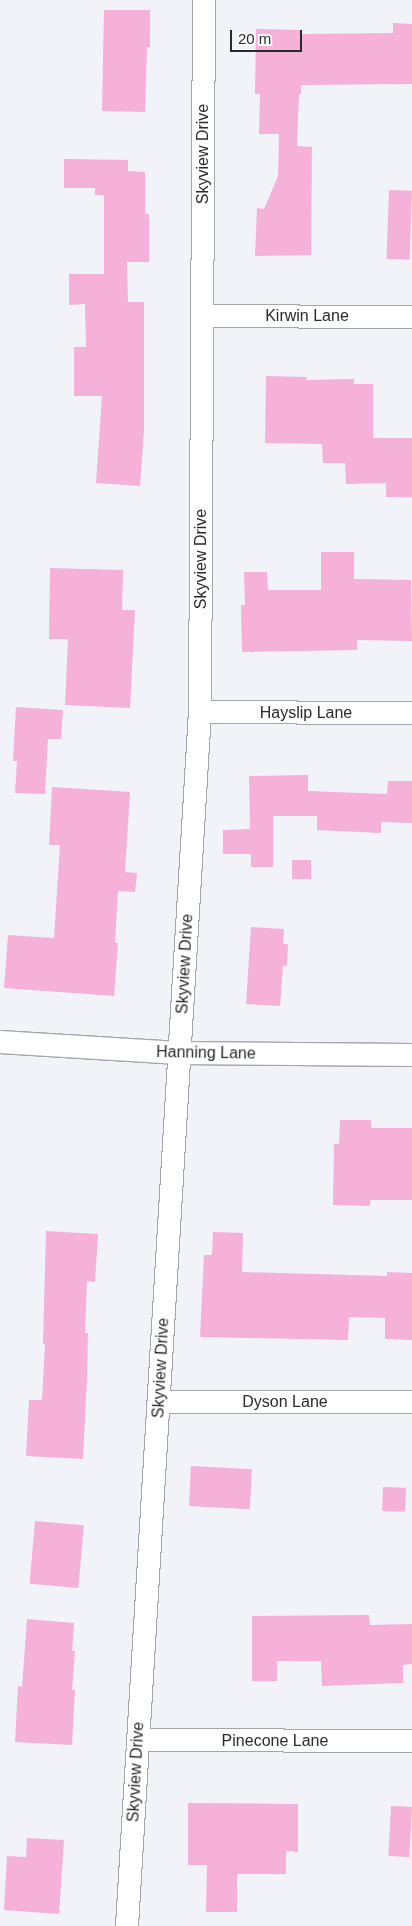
<!DOCTYPE html>
<html>
<head>
<meta charset="utf-8">
<style>
  body { margin:0 }
  #map { position:relative; width:412px; height:1926px; overflow:hidden; background:#f2f3f9; font-family:Helvetica,sans-serif }
  div>[style] { position:absolute }
  [style*='--x'] { left:calc(var(--x)*1px); top:calc(var(--y)*1px); width:calc(var(--w)*1px); rotate:calc(var(--a)*1deg) }
  .building>* { inset:0; background:#f5b1d8; transform-origin:0 0 }
  .roads { filter:drop-shadow(1px 0 #a5a6ac) drop-shadow(-1px 0 #a5a6ac) drop-shadow(0 1px #a5a6ac) drop-shadow(0 -1px #a5a6ac) }
  .street>* { height:22px; margin:-11px; padding:0 11px; transform-origin:11px; border-radius:11px; background:#fff }
  span { translate:-50% -50%; white-space:nowrap; text-align:center; line-height:1.15; -webkit-text-stroke:4px #fff; paint-order:stroke }
  .street-label { font-size:16px; color:#292a2c }
  .scale { position:absolute; left:230px; top:30px; width:72px; height:22px; box-sizing:border-box; border:2px solid #292a2c; border-top:0; padding-left:6px; font-size:15px; line-height:18px; white-space:nowrap; color:#292a2c; -webkit-text-stroke:4px #fff; paint-order:stroke }
</style>
</head>
<body>
<div id="map">
  <div class="building">
    <i style="clip-path:polygon(104px 10px,150px 10px,150px 47px,147px 47px,145px 112px,102px 111px)"></i>
    <i style="clip-path:polygon(393px 23px,412px 24px,412px 84px,301px 85px,301px 94px,299px 94px,297px 146px,312px 147px,311px 255px,255px 256px,257px 208px,264px 209px,278px 176px,279px 134px,259px 134px,260px 94px,255px 94px,256px 29px,302px 30px,302px 34px,393px 33px)"></i>
    <i style="clip-path:polygon(64px 159px,128px 160px,128px 171px,145px 172px,145px 214px,149px 214px,149px 262px,127px 262px,128px 302px,144px 302px,144px 430px,140px 486px,96px 483px,102px 396px,74px 396px,74px 347px,86px 347px,85px 304px,69px 305px,69px 274px,104px 274px,104px 195px,95px 195px,95px 188px,64px 188px)"></i>
    <i style="left:389px;top:190px;width:23px;height:69px;rotate:2deg"></i>
    <i style="clip-path:polygon(266px 376px,307px 377px,306px 380px,354px 379px,354px 384px,373px 384px,373px 438px,412px 438px,412px 497px,386px 497px,386px 483px,346px 484px,345px 463px,323px 463px,322px 444px,265px 443px)"></i>
    <i style="clip-path:polygon(321px 552px,354px 552px,354px 579px,411px 580px,412px 641px,357px 640px,357px 650px,242px 652px,241px 605px,245px 605px,244px 572px,267px 572px,268px 590px,321px 590px)"></i>
    <i style="clip-path:polygon(50px 568px,123px 570px,122px 610px,135px 610px,130px 708px,65px 705px,68px 639px,49px 639px)"></i>
    <i style="clip-path:polygon(16px 707px,63px 710px,61px 739px,48px 739px,45px 794px,15px 793px,17px 761px,13px 761px)"></i>
    <i style="clip-path:polygon(308px 775px,308px 791px,387px 794px,388px 781px,412px 781px,412px 823px,381px 822px,381px 833px,317px 830px,317px 816px,273px 816px,273px 867px,251px 867px,251px 854px,223px 854px,223px 830px,250px 829px,249px 776px)"></i>
    <i style="clip-path:polygon(52px 787px,130px 792px,125px 872px,137px 873px,135px 892px,118px 891px,115px 943px,118px 943px,114px 996px,4px 988px,8px 935px,54px 938px,60px 845px,49px 845px)"></i>
    <i style="left:292px;top:860px;width:19px;height:19px"></i>
    <i style="clip-path:polygon(251px 927px,284px 929px,283px 944px,288px 944px,287px 966px,283px 966px,280px 1006px,246px 1004px)"></i>
    <i style="clip-path:polygon(340px 1120px,371px 1120px,371px 1128px,412px 1128px,412px 1200px,370px 1200px,370px 1206px,333px 1205px,334px 1144px,339px 1144px)"></i>
    <i style="clip-path:polygon(46px 1231px,98px 1234px,95px 1282px,87px 1281px,85px 1333px,88px 1333px,87px 1378px,83px 1459px,26px 1456px,29px 1400px,42px 1400px,45px 1344px,43px 1344px)"></i>
    <i style="clip-path:polygon(213px 1232px,243px 1233px,242px 1272px,387px 1276px,387px 1272px,412px 1273px,412px 1340px,385px 1339px,385px 1318px,349px 1317px,348px 1340px,200px 1337px,204px 1255px,212px 1255px)"></i>
    <i style="left:191px;top:1466px;width:61px;height:40px;rotate:3deg"></i>
    <i style="left:383px;top:1487px;width:23px;height:24px;rotate:2deg"></i>
    <i style="left:35px;top:1521px;width:49px;height:63px;rotate:5deg"></i>
    <i style="clip-path:polygon(369px 1615px,370px 1625px,412px 1624px,412px 1664px,403px 1665px,403px 1683px,322px 1686px,321px 1661px,277px 1661px,277px 1681px,252px 1681px,252px 1616px)"></i>
    <i style="clip-path:polygon(27px 1619px,74px 1623px,72px 1651px,75px 1651px,72px 1690px,75px 1690px,72px 1745px,15px 1742px,18px 1686px,22px 1687px)"></i>
    <i style="clip-path:polygon(188px 1803px,298px 1804px,298px 1852px,286px 1851px,286px 1874px,237px 1874px,237px 1912px,206px 1912px,207px 1865px,188px 1865px)"></i>
    <i style="left:391px;top:1806px;width:21px;height:50px;rotate:3deg"></i>
    <i style="clip-path:polygon(27px 1838px,64px 1840px,59px 1914px,4px 1910px,7px 1856px,26px 1857px)"></i>
  </div>
  <div class="roads">
    <div class="street">
      <i style="--x:202;--y:316;--w:210;--a:0.3"></i>
      <i style="--x:200;--y:712;--w:212;--a:0.3"></i>
      <i style="--x:0;--y:1042;--w:179;--a:3.5"></i>
      <i style="--x:179;--y:1053;--w:233;--a:0.5"></i>
      <i style="--x:159;--y:1402;--w:253;--a:0"></i>
      <i style="--x:138;--y:1740;--w:274;--a:0.2"></i>
      <i style="--x:127;--y:1926;--w:1216;--a:-86.56"></i>
      <i style="--x:200;--y:712;--w:712;--a:-89.68"></i>
    </div>
  </div>
  <div class="street-label">
    <span style="left:203px;top:154px;rotate:-90deg">Skyview Drive</span>
    <span style="left:307px;top:316px">Kirwin Lane</span>
    <span style="left:201px;top:559px;rotate:-90deg">Skyview Drive</span>
    <span style="left:306px;top:713px">Hayslip Lane</span>
    <span style="left:185px;top:964px;rotate:-87deg">Skyview Drive</span>
    <span style="left:206px;top:1053px;rotate:1deg">Hanning Lane</span>
    <span style="left:161px;top:1368px;rotate:-87deg">Skyview Drive</span>
    <span style="left:285px;top:1402px">Dyson Lane</span>
    <span style="left:275px;top:1741px">Pinecone Lane</span>
    <span style="left:136px;top:1772px;rotate:-87deg">Skyview Drive</span>
  </div>
  <div class="scale">20 m</div>
</div>
</body>
</html>
